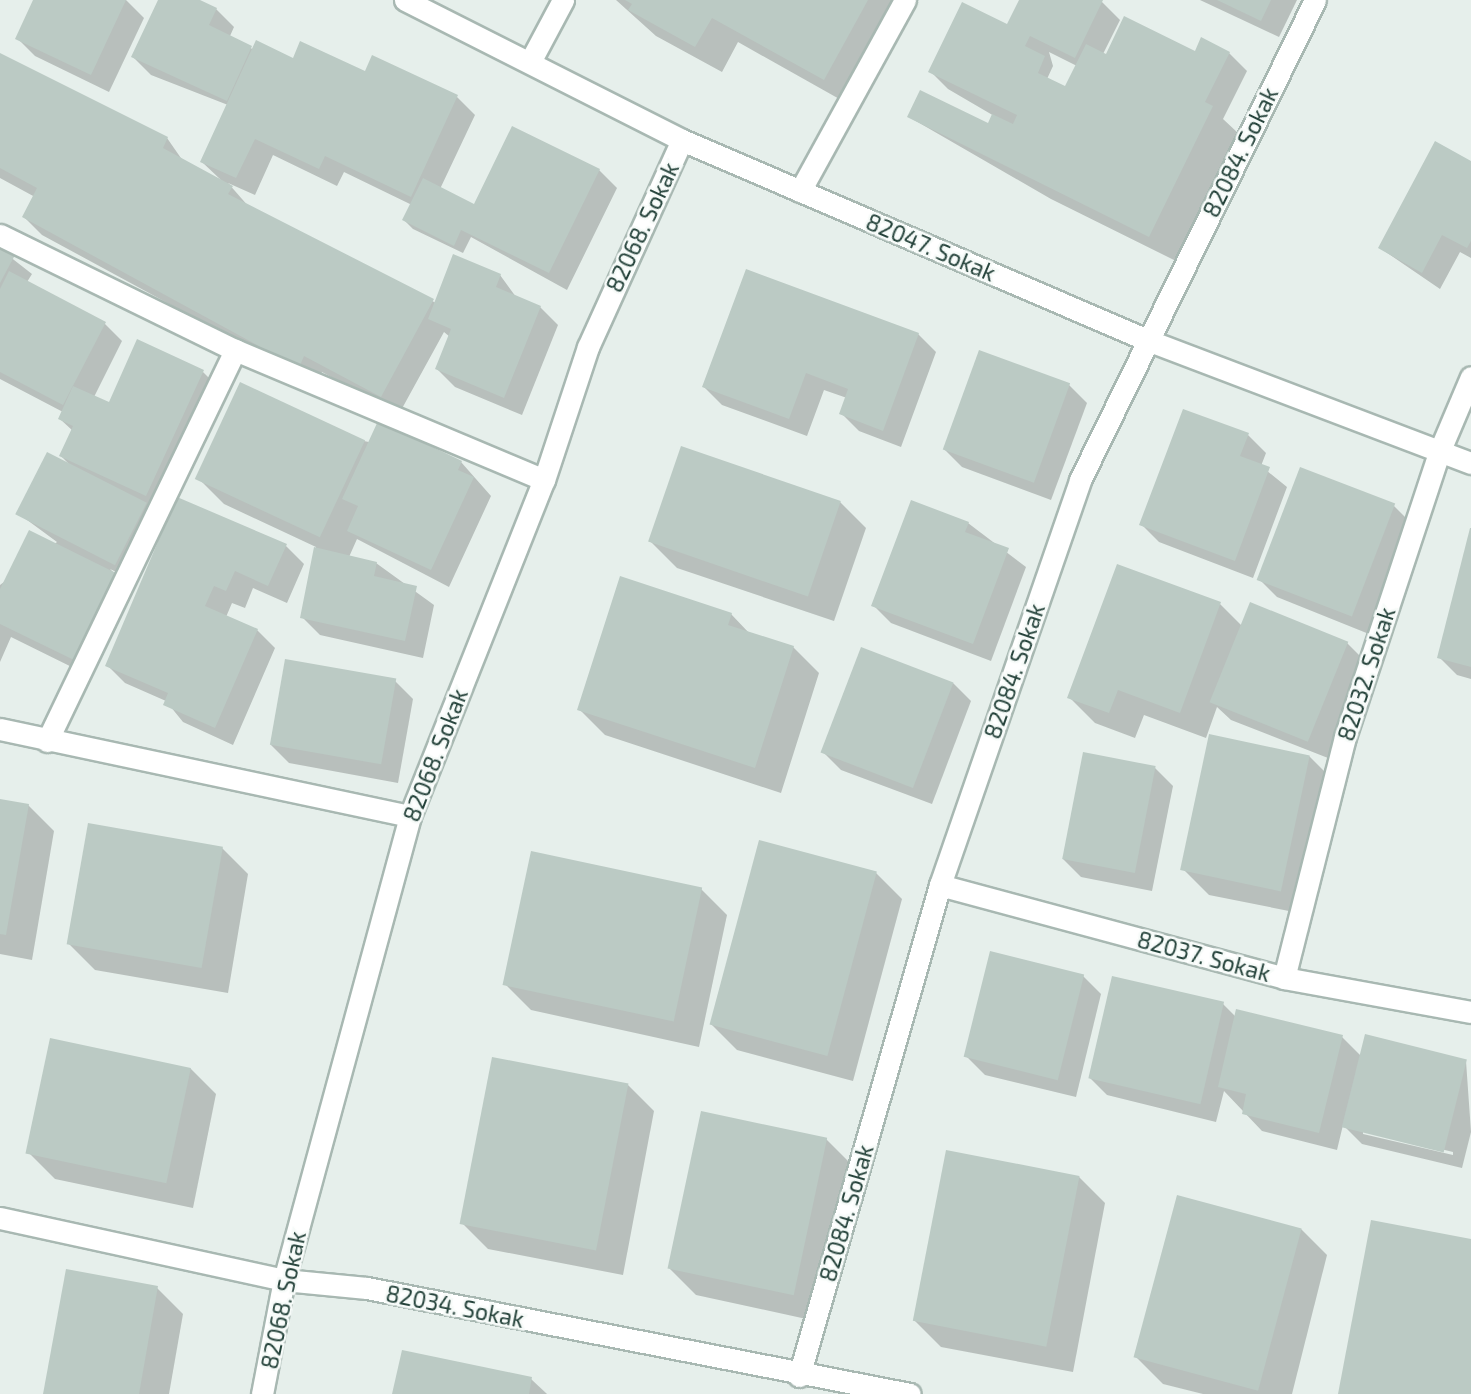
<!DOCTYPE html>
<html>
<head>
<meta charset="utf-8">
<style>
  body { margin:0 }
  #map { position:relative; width:1471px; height:1394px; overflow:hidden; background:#e6efeb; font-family:"Exo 2",sans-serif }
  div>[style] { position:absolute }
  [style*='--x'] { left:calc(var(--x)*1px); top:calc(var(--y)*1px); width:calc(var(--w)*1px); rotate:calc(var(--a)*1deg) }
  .shadow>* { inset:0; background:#0003 }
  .building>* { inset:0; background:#bbcac4; transform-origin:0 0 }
  .roads { filter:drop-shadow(2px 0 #a8b8b2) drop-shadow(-2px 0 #a8b8b2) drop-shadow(0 2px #a8b8b2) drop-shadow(0 -2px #a8b8b2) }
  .minor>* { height:21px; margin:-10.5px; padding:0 10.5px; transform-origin:10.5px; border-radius:10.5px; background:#fff }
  span { translate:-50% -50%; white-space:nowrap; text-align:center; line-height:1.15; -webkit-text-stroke:5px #f7fbf9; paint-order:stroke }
  .street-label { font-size:23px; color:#24423a }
</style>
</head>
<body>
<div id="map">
  <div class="shadow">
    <i style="clip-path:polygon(35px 0,126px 0,144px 18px,109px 92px,35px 56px,17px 38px)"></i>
    <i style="clip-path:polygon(160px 0,196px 0,216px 9px,234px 27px,230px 36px,254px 50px,457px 97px,475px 115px,440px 189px,475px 206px,599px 170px,617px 188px,567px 290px,471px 237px,463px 253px,413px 229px,404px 220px,412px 205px,344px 172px,337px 186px,273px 155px,255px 195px,228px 183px,249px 207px,436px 303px,500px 275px,516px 297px,540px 307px,558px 325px,522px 415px,455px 387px,437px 369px,450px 337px,444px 332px,399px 414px,322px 372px,317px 384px,42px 235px,24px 217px,35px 197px,0 178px,0 55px,167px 138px,183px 161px,221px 180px,202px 162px,228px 105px,151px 75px,133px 57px)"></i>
    <i style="clip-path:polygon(616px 0,908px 0,850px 105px,738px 42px,722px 72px,656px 36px)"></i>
    <i style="clip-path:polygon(evenodd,1021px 0,1102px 2px,1120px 20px,1103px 54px,1229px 53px,1247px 71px,1223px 119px,1238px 133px,1176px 261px,1051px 199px,909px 117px,1013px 127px,948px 89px,930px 71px,1008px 26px,1021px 0,1049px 52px,1077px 66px,1066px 88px,1047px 79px,1053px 66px,1049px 52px)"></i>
    <i style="clip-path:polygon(1200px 0,1297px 0,1279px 37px)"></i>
    <i style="clip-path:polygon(1471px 163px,1471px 258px,1460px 252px,1440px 289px,1380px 248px)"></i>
    <i style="clip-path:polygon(0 249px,32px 274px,27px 282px,104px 323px,122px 341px,94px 397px,110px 404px,203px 372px,221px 390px,135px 581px,110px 569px,133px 592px,92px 677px,11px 637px,0 662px,0 585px,57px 542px,19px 514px,70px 465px,61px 456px,73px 431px,60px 419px,63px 412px,0 379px)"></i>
    <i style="clip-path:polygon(918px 334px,936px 352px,901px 447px,859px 431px,841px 413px,847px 398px,824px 390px,807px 436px,722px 405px,704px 387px)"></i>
    <i style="clip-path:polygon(1069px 385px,1087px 403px,1051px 500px,962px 467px,944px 449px)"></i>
    <i style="clip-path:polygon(1248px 435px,1266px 453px,1261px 466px,1287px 487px,1253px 578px,1159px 542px,1141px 524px)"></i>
    <i style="clip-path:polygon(364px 441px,461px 462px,491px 496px,449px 587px,357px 539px,349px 557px,376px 563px,434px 605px,423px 658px,320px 635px,302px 617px,316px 547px,224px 504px,198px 478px)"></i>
    <i style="clip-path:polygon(178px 499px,286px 546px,304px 564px,287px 603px,253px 588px,245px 608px,232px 603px,226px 617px,257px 630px,275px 648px,233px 745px,183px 722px,166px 701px,125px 683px,107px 665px)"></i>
    <i style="clip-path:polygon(840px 502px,866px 528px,834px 621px,677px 568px,651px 542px)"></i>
    <i style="clip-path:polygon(1394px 506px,1412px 524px,1369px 634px,1277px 597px,1259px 579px)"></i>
    <i style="clip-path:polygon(968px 523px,1026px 567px,991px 661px,891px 623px,873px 605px)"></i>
    <i style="clip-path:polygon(1471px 535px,1471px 679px,1457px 675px,1439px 657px)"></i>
    <i style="clip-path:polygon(1220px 604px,1242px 626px,1347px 643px,1365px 661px,1328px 758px,1231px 720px,1217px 707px,1206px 738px,1144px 715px,1135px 738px,1095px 723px,1069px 697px)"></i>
    <i style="clip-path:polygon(731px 614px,750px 634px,793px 647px,819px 673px,781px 793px,605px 735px,579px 709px)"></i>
    <i style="clip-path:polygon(395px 681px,413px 699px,398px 783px,289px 763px,271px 745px)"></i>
    <i style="clip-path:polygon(953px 683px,971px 701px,932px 804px,841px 770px,823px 752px)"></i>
    <i style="clip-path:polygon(1309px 756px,1335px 782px,1309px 915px,1209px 895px,1183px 869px)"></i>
    <i style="clip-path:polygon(1155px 768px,1173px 786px,1152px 891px,1081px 877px,1063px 859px)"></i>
    <i style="clip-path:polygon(0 801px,28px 805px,54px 831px,32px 960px,0 954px)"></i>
    <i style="clip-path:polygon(222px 848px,248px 874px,228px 993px,95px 970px,69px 944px)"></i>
    <i style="clip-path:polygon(876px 873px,902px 899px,853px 1081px,737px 1050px,711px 1024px)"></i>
    <i style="clip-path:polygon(701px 889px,727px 915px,699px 1047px,531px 1010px,505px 984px)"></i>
    <i style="clip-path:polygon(1083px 976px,1101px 994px,1076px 1097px,985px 1075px,967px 1057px)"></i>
    <i style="clip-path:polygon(evenodd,1223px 1004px,1236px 1017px,1342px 1037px,1361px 1056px,1466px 1061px,1471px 1132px,1462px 1168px,1362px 1144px,1343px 1125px,1337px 1150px,1262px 1131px,1224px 1091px,1216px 1122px,1107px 1095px,1089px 1077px,1223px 1004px,1363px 1130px,1453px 1152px,1453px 1155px,1363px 1134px,1363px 1130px)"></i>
    <i style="clip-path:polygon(190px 1068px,216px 1094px,193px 1208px,55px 1179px,29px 1153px)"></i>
    <i style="clip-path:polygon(628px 1085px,654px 1111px,623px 1275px,488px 1249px,462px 1223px)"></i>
    <i style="clip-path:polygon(826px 1139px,852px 1165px,820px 1322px,696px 1295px,670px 1269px)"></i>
    <i style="clip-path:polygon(1079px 1177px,1105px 1203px,1073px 1372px,941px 1347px,915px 1321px)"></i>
    <i style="clip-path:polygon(1301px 1229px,1327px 1255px,1292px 1394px,1203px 1394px,1163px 1384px,1137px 1358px)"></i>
    <i style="clip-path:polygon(157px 1288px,183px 1314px,169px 1394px,45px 1394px)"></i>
    <i style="clip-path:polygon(531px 1379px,547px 1394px,394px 1394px)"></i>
  </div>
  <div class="building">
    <i style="clip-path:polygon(33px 0,126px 0,91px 75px,15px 39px)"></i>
    <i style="clip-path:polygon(158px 0,200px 0,217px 8px,209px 25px,252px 46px,227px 101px,131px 57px)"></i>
    <i style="clip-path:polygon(625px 0,868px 0,824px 80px,712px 18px,695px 47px,628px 10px,632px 4px)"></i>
    <i style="clip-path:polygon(1019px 0,1103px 0,1075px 58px,1030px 36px,1025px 46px,1045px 56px,1038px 73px,1065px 86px,1086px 44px,1106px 54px,1124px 16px,1195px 51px,1201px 37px,1230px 52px,1205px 102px,1213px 106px,1149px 237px,907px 117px,920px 90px,988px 123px,992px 114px,1013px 124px,1017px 115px,928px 72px,962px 2px,1007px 24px)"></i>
    <i style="clip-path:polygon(1217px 0,1271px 0,1261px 21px)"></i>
    <i style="clip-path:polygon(256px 40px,293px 58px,300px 41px,365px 71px,372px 55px,458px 95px,411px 197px,325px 156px,319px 169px,255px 139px,236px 178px,200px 162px)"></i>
    <i style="clip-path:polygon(0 53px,168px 137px,163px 148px,233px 186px,228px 194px,434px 299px,381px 397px,304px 356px,299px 368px,22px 217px,37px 188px,0 168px)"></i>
    <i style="clip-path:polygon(512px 126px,600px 169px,549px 273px,461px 230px,454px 246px,402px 220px,423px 178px,474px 204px)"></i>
    <i style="clip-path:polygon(1435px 141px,1471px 161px,1471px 241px,1467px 248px,1442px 235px,1422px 273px,1378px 248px)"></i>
    <i style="clip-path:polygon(0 247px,15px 255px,0 283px)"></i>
    <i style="clip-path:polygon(453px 254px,501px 274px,496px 287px,541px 306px,504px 398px,435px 369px,451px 329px,428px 319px)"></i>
    <i style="clip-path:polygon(746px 269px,919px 333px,883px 431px,839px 414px,848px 389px,806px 373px,789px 419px,702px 387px)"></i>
    <i style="clip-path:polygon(9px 271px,106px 322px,63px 405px,0 372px,0 289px)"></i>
    <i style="clip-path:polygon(137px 339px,204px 370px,146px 496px,59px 456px,73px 426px,58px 419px,73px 386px,109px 402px)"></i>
    <i style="left:979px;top:350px;width:97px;height:106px;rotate:20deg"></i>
    <i style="left:240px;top:382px;width:138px;height:107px;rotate:25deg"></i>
    <i style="clip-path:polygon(1183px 409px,1249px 433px,1240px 456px,1270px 467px,1235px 561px,1139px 525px)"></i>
    <i style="clip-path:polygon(378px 421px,462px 461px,458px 470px,474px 477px,431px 570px,347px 531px,358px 506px,342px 499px)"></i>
    <i style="left:681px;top:446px;width:169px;height:101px;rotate:19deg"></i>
    <i style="left:47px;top:452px;width:112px;height:70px;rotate:27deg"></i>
    <i style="left:1300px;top:467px;width:102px;height:121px;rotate:21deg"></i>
    <i style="clip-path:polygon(177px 497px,287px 544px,268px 586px,235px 571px,226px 591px,214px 586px,205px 606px,258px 629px,215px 728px,163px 705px,168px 693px,105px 666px)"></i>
    <i style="clip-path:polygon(911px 500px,969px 522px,965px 532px,1009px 548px,973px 644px,871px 606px)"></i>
    <i style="clip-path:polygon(1470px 528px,1471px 528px,1471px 667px,1437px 658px)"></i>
    <i style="clip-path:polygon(29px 530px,116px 573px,74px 660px,0 624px,0 589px)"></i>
    <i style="clip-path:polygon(314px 547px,377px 562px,374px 576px,417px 586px,405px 641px,300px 618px)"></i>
    <i style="clip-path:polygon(1117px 564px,1221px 602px,1180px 713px,1118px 690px,1109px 713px,1067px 698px)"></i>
    <i style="clip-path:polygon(620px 576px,732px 613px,728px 625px,794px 646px,755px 768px,577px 710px)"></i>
    <i style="left:1250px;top:602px;width:106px;height:108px;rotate:22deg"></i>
    <i style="left:861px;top:647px;width:99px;height:113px;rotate:21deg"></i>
    <i style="left:285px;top:659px;width:113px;height:87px;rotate:10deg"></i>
    <i style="left:1209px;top:734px;width:103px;height:139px;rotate:12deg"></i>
    <i style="left:1083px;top:752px;width:74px;height:109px;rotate:11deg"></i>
    <i style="clip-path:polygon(0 799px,29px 804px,6px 935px,0 934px)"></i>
    <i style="left:88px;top:823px;width:137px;height:123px;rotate:10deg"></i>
    <i style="left:759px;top:840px;width:122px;height:191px;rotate:15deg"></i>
    <i style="left:531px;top:851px;width:175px;height:137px;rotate:12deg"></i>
    <i style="left:990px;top:951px;width:97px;height:109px;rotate:14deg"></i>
    <i style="left:1112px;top:976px;width:115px;height:105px;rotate:13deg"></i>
    <i style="clip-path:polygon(1236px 1009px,1343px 1035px,1319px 1133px,1242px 1114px,1246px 1094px,1218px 1087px)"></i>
    <i style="left:1365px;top:1034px;width:105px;height:96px;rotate:14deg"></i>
    <i style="left:50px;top:1038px;width:144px;height:118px;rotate:12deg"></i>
    <i style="left:492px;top:1057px;width:139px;height:170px;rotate:11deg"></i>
    <i style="left:701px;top:1111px;width:129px;height:161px;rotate:12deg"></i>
    <i style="left:946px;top:1150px;width:136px;height:174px;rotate:11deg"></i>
    <i style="left:1177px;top:1195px;width:129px;height:168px;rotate:15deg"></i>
    <i style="clip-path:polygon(1371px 1220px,1471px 1239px,1471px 1394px,1338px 1394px)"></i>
    <i style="clip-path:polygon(66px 1269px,158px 1286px,139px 1394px,43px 1394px)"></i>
    <i style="clip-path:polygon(402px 1350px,532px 1377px,529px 1394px,392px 1394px)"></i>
  </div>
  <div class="roads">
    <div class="minor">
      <i style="--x:405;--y:0;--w:310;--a:26.8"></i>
      <i style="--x:682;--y:140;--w:506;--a:23.27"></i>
      <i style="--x:1147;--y:340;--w:347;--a:20.8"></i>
      <i style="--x:531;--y:60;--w:68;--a:-61.9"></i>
      <i style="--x:800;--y:191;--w:218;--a:-61.2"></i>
      <i style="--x:0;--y:235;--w:262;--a:26.1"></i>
      <i style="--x:235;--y:350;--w:335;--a:22.8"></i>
      <i style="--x:0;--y:729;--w:419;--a:12"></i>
      <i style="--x:47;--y:741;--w:434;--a:-64.3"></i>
      <i style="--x:940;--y:885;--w:356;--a:15.1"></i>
      <i style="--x:1284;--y:978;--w:190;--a:10.3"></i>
      <i style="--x:1284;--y:978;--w:249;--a:-75.8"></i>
      <i style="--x:1345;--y:737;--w:302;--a:-71.7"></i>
      <i style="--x:1440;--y:450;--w:79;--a:-67"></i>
      <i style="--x:0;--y:1218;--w:291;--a:12.3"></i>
      <i style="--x:284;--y:1280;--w:83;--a:5.5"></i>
      <i style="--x:367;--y:1288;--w:553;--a:11.05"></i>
      <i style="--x:799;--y:1376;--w:511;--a:-73.98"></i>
      <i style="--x:940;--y:885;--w:429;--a:-70.9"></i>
      <i style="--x:1080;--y:480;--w:534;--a:-63.91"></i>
      <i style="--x:262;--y:1394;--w:116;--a:-79.1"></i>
      <i style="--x:284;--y:1280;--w:481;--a:-74.8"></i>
      <i style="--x:410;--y:816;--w:362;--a:-68.3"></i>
      <i style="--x:544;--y:480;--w:140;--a:-71.7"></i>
      <i style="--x:588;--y:347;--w:227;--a:-65.6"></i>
    </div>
  </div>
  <div class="street-label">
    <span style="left:1240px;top:152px;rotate:-64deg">82084. Sokak</span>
    <span style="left:642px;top:227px;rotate:-65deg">82068. Sokak</span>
    <span style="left:931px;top:247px;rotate:23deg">82047. Sokak</span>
    <span style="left:1014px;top:671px;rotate:-71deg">82084. Sokak</span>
    <span style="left:1366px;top:674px;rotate:-72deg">82032. Sokak</span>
    <span style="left:435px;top:755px;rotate:-69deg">82068. Sokak</span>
    <span style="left:1204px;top:956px;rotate:15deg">82037. Sokak</span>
    <span style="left:846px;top:1213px;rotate:-74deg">82084. Sokak</span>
    <span style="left:283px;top:1300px;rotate:-78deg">82068. Sokak</span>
    <span style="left:455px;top:1306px;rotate:11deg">82034. Sokak</span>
  </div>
</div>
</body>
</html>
